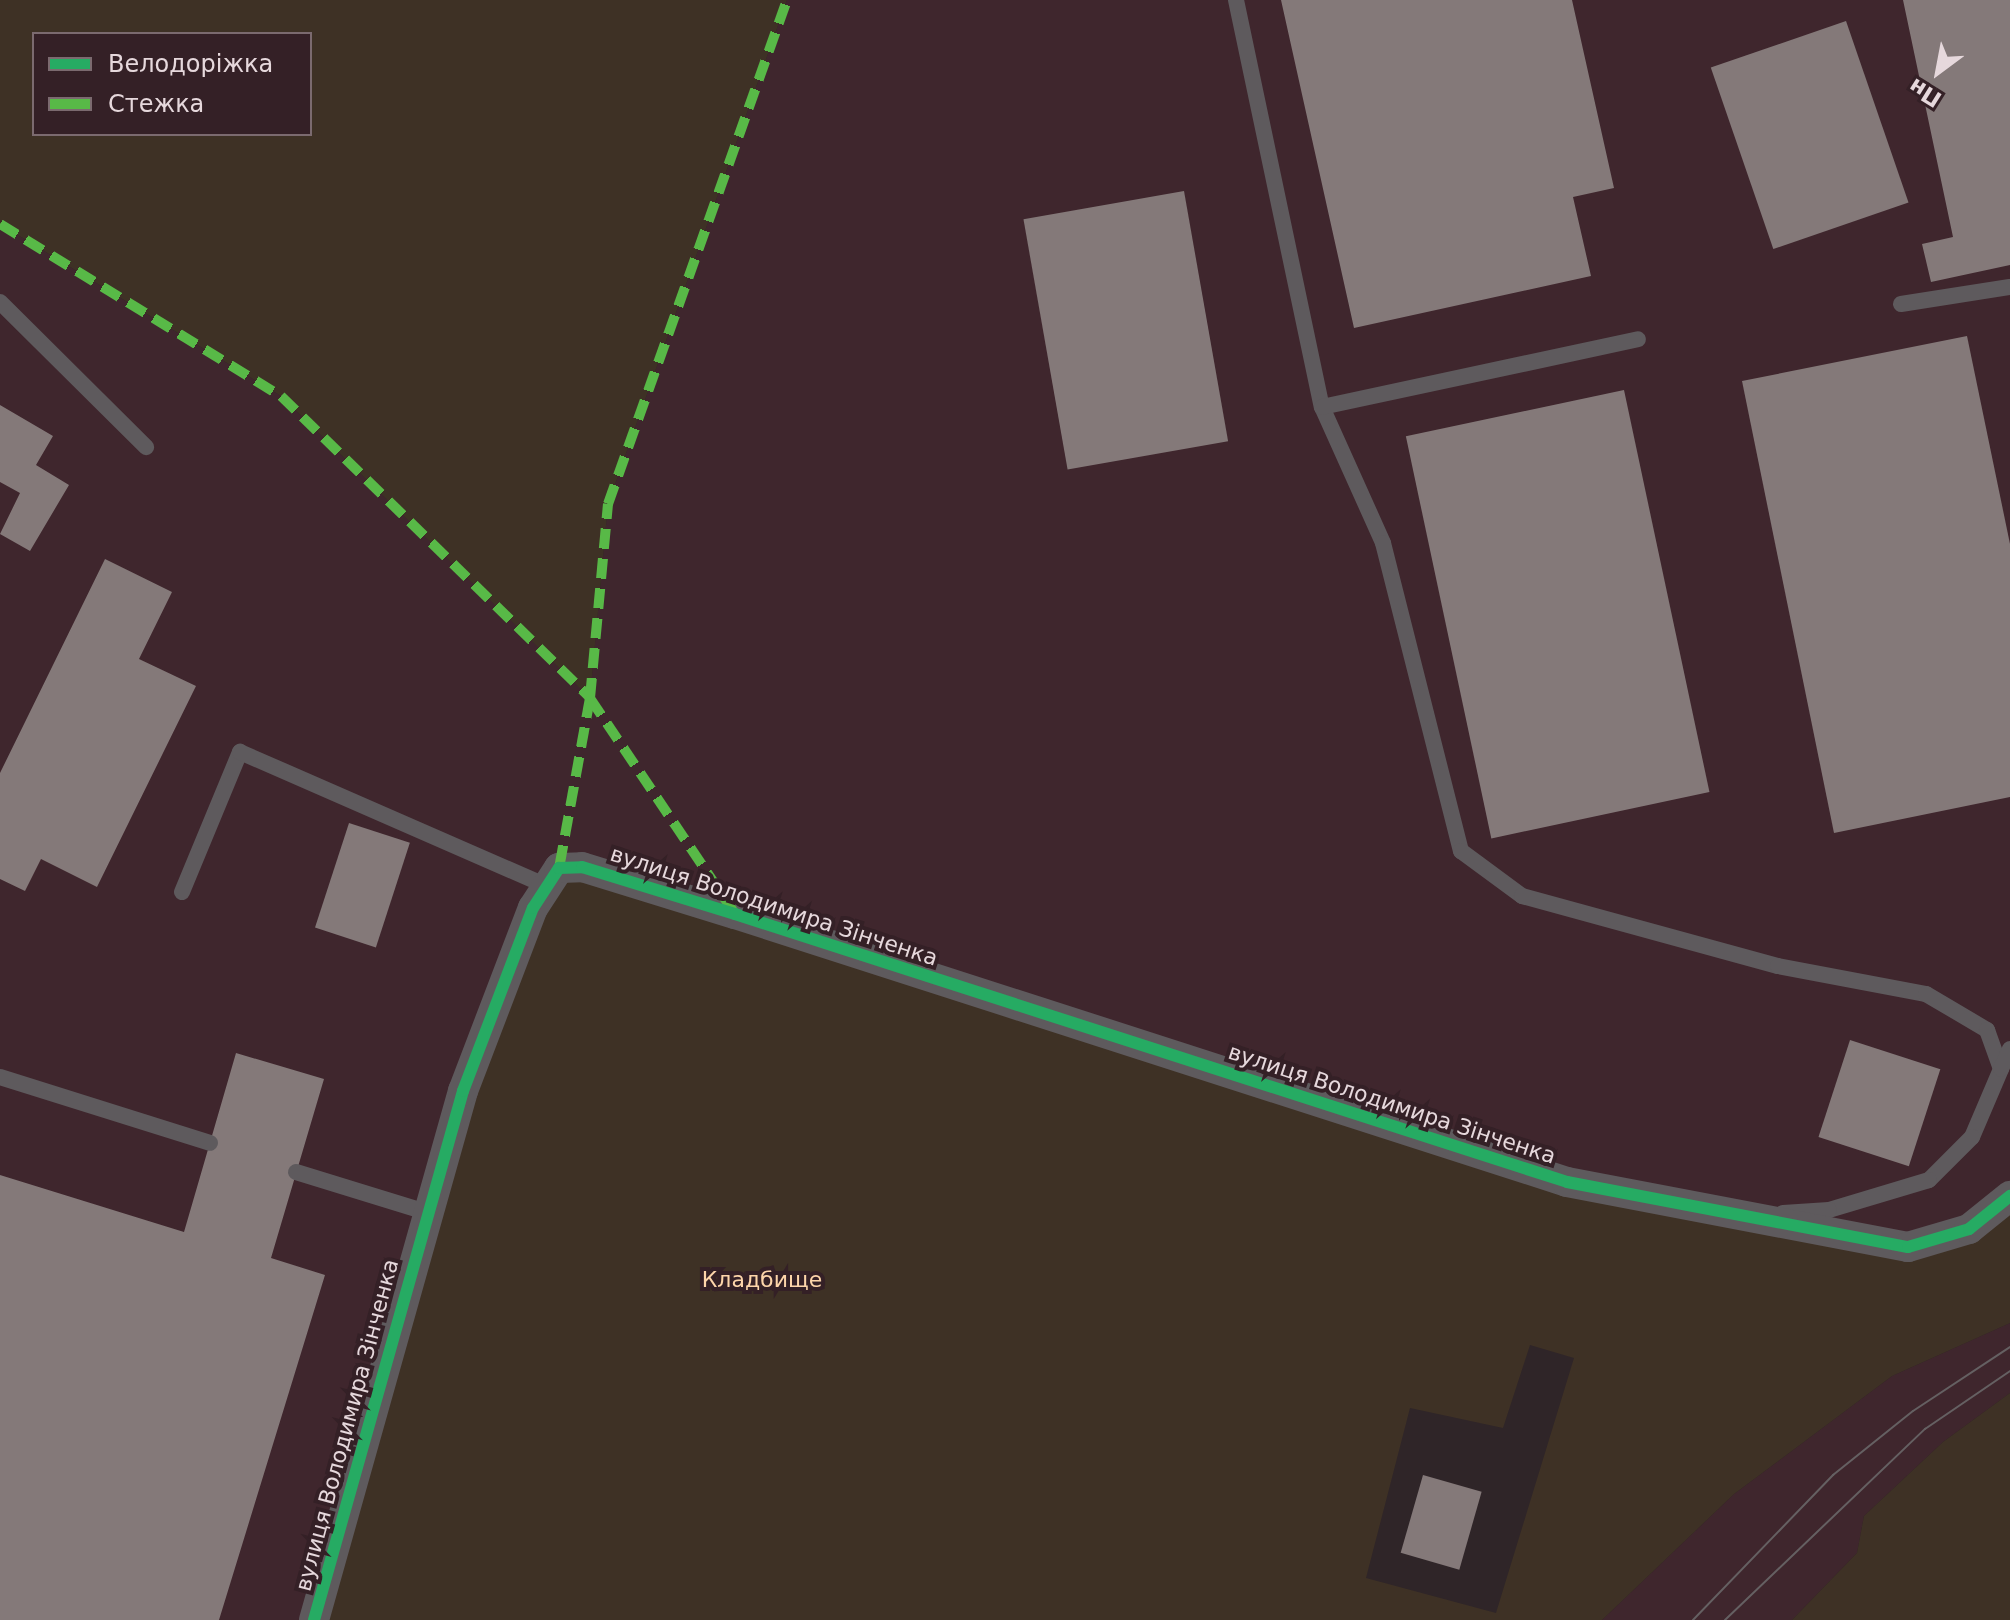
<!DOCTYPE html>
<html>
<head>
<meta charset="utf-8">
<style>
  body { margin:0 }
  #map { position:relative; width:2010px; height:1620px; overflow:hidden; background:#2f2528; font-family:"DejaVu Sans",sans-serif }
  div>[style] { position:absolute }
  [style*='--x'] { left:calc(var(--x)*1px); top:calc(var(--y)*1px); width:calc(var(--w)*1px); rotate:calc(var(--a)*1deg) }
  .built>* { inset:0; background:#3f262d }
  .green>* { inset:0; background:#3e3125 }
  .building>* { inset:0; background:#847979; transform-origin:0 0 }
  .service>* { height:16px; margin:-8px; padding:0 8px; transform-origin:8px; border-radius:8px; background:#5e5a5d }
  .minor>* { height:30px; margin:-15px; padding:0 15px; transform-origin:15px; border-radius:15px; background:#5e5a5d }
  .tram>* { height:2px; margin:-1px; padding:0 1px; transform-origin:1px; border-radius:1px; background:#656062 }
  .quiet>* { height:10px; margin-top:-5px; transform-origin:0; background:repeating-linear-gradient(90deg,#58b947 0 20px,transparent 0 30px) }
  .cycleway>* { height:12px; margin:-6px; padding:0 6px; transform-origin:6px; border-radius:6px; background:#26ab63 }
  span { translate:-50% -50%; white-space:nowrap; text-align:center; line-height:1.15; -webkit-text-stroke:8px #342026; paint-order:stroke }
  .street-label { font-size:22px; color:#e6d8dc }
  .park-label { font-size:22px; color:#fdd5aa }
  .legend { position:absolute; left:32px; top:32px; width:280px; height:104px; box-sizing:border-box; background:#342026; border:2px solid #7b6a6f; margin:0; padding:10px 14px; list-style:none; font-size:24px; color:#e6d8dc }
  .legend li { display:flex; align-items:center; gap:16px; height:40px }
  .legend b { width:40px; border:2px solid #7b6a6f }
  .north { position:absolute; left:1898px; top:32px; width:80px; height:80px; -webkit-text-stroke:6px #342026; paint-order:stroke; rotate:212deg; font-size:22px; font-weight:700; line-height:32px; text-align:center; color:#e6d8dc }
  .north::after { content:''; display:block; margin:auto; width:28px; height:36px; background:#e6d8dc; clip-path:polygon(50% 0,100% 100%,50% 72%,0 100%) }
</style>
</head>
<body>
<div id="map">
  <div class="built">
    <i style="clip-path:polygon(787px 0,2010px 0,2010px 1196px,1969px 1229px,309px 1620px,0 1620px,0 224px,281px 396px,590px 697px,608px 504px)"></i>
    <i style="clip-path:polygon(2010px 1323px,2010px 1393px,1943px 1442px,1864px 1516px,1857px 1553px,1792px 1620px,1602px 1620px,1734px 1494px,1892px 1376px)"></i>
  </div>
  <div class="green">
    <i style="clip-path:polygon(evenodd,0 0,787px 0,608px 504px,590px 698px,281px 396px,0 224px,0 0,34px 34px,310px 34px,310px 134px,34px 134px,34px 34px)"></i>
    <i style="clip-path:polygon(evenodd,559px 868px,1567px 1182px,1908px 1247px,2010px 1196px,2010px 1323px,1892px 1376px,1734px 1494px,1602px 1620px,314px 1620px,426px 1212px,559px 868px,1530px 1345px,1574px 1358px,1496px 1613px,1366px 1578px,1410px 1408px,1503px 1428px,1530px 1345px)"></i>
    <i style="clip-path:polygon(2010px 1393px,2010px 1620px,1792px 1620px,1857px 1553px,1864px 1516px,1943px 1442px)"></i>
  </div>
  <div class="building">
    <i style="clip-path:polygon(1281px 0,1572px 0,1614px 188px,1573px 197px,1591px 276px,1354px 328px)"></i>
    <i style="clip-path:polygon(1903px 0,2010px 0,2010px 265px,1931px 282px,1922px 244px,1953px 237px)"></i>
    <i style="left:1846px;top:21px;width:192px;height:143px;rotate:71deg"></i>
    <i style="left:1184px;top:191px;width:254px;height:163px;rotate:80deg"></i>
    <i style="clip-path:polygon(1967px 336px,2010px 544px,2010px 797px,1834px 833px,1742px 381px)"></i>
    <i style="left:1624px;top:390px;width:411px;height:223px;rotate:78deg"></i>
    <i style="clip-path:polygon(0 405px,53px 436px,36px 465px,69px 485px,30px 551px,0 534px,20px 493px,0 482px)"></i>
    <i style="clip-path:polygon(105px 559px,172px 592px,139px 659px,196px 686px,97px 887px,41px 859px,25px 891px,0 879px,0 773px)"></i>
    <i style="left:349px;top:823px;width:64px;height:110px;rotate:18deg"></i>
    <i style="left:1850px;top:1040px;width:95px;height:102px;rotate:18deg"></i>
    <i style="clip-path:polygon(236px 1053px,324px 1079px,271px 1258px,325px 1275px,219px 1620px,0 1620px,0 1175px,184px 1232px)"></i>
    <i style="left:1423px;top:1475px;width:61px;height:81px;rotate:16deg"></i>
  </div>
  <div class="service">
    <i style="--x:1236;--y:0;--w:416;--a:78.1"></i>
    <i style="--x:1322;--y:407;--w:149;--a:65.8"></i>
    <i style="--x:1383;--y:543;--w:318;--a:75.8"></i>
    <i style="--x:1461;--y:851;--w:76;--a:36.4"></i>
    <i style="--x:1522;--y:896;--w:265;--a:15.3"></i>
    <i style="--x:1778;--y:966;--w:151;--a:10.7"></i>
    <i style="--x:1926;--y:994;--w:71;--a:30.5"></i>
    <i style="--x:1987;--y:1030;--w:41;--a:70.3"></i>
    <i style="--x:2001;--y:1069;--w:74;--a:113.1"></i>
    <i style="--x:1972;--y:1137;--w:61;--a:135"></i>
    <i style="--x:1929;--y:1180;--w:104;--a:163.3"></i>
    <i style="--x:1829;--y:1210;--w:46;--a:176.3"></i>
    <i style="--x:0;--y:302;--w:206;--a:44.8"></i>
    <i style="--x:1901;--y:304;--w:110;--a:-8.9"></i>
    <i style="--x:1322;--y:407;--w:323;--a:-12.1"></i>
    <i style="--x:182;--y:892;--w:152;--a:-67.5"></i>
    <i style="--x:240;--y:752;--w:332;--a:23.6"></i>
    <i style="--x:2001;--y:1069;--w:22;--a:-66"></i>
    <i style="--x:0;--y:1077;--w:220;--a:17.4"></i>
    <i style="--x:296;--y:1172;--w:136;--a:17.1"></i>
  </div>
  <div class="minor">
    <i style="--x:314;--y:1620;--w:550;--a:-74.27"></i>
    <i style="--x:463;--y:1091;--w:196;--a:-69.1"></i>
    <i style="--x:533;--y:908;--w:48;--a:-57"></i>
    <i style="--x:559;--y:868;--w:23;--a:-2"></i>
    <i style="--x:582;--y:867;--w:160;--a:17.1"></i>
    <i style="--x:735;--y:914;--w:874;--a:17.85"></i>
    <i style="--x:1567;--y:1182;--w:347;--a:10.8"></i>
    <i style="--x:1908;--y:1247;--w:64;--a:-16.4"></i>
    <i style="--x:1969;--y:1229;--w:53;--a:-38.8"></i>
  </div>
  <div class="tram">
    <i style="--x:1693;--y:1620;--w:202;--a:-46"></i>
    <i style="--x:1833;--y:1475;--w:102;--a:-38.7"></i>
    <i style="--x:1913;--y:1411;--w:116;--a:-33.4"></i>
    <i style="--x:1725;--y:1620;--w:277;--a:-43.7"></i>
    <i style="--x:1925;--y:1429;--w:103;--a:-34.3"></i>
  </div>
  <div class="quiet">
    <i style="--x:0;--y:224;--w:329;--a:31.5"></i>
    <i style="--x:281;--y:396;--w:432;--a:44.3"></i>
    <i style="--x:590;--y:698;--w:173;--a:100.3"></i>
    <i style="--x:735;--y:914;--w:260;--a:-123.9"></i>
    <i style="--x:590;--y:698;--w:195;--a:-84.7"></i>
    <i style="--x:608;--y:504;--w:535;--a:-70.45"></i>
  </div>
  <div class="cycleway">
    <i style="--x:314;--y:1620;--w:550;--a:-74.27"></i>
    <i style="--x:463;--y:1091;--w:196;--a:-69.1"></i>
    <i style="--x:533;--y:908;--w:48;--a:-57"></i>
    <i style="--x:559;--y:868;--w:23;--a:-2"></i>
    <i style="--x:582;--y:867;--w:160;--a:17.1"></i>
    <i style="--x:735;--y:914;--w:874;--a:17.85"></i>
    <i style="--x:1567;--y:1182;--w:347;--a:10.8"></i>
    <i style="--x:1908;--y:1247;--w:64;--a:-16.4"></i>
    <i style="--x:1969;--y:1229;--w:53;--a:-38.8"></i>
  </div>
  <div class="street-label">
    <span style="left:774px;top:906px;rotate:18deg">вулиця Володимира Зінченка</span>
    <span style="left:1392px;top:1104px;rotate:18deg">вулиця Володимира Зінченка</span>
    <span style="left:347px;top:1425px;rotate:-75deg">вулиця Володимира Зінченка</span>
  </div>
  <div class="park-label">
    <span style="left:762px;top:1280px">Кладбище</span>
  </div>
  <ul class="legend">
  <li><b style="height:10px;background:#26ab63"></b>Велодоріжка</li>
  <li><b style="height:10px;background:#58b947"></b>Стежка</li>
  </ul>
  <div class="north">Пн</div>
</div>
</body>
</html>
